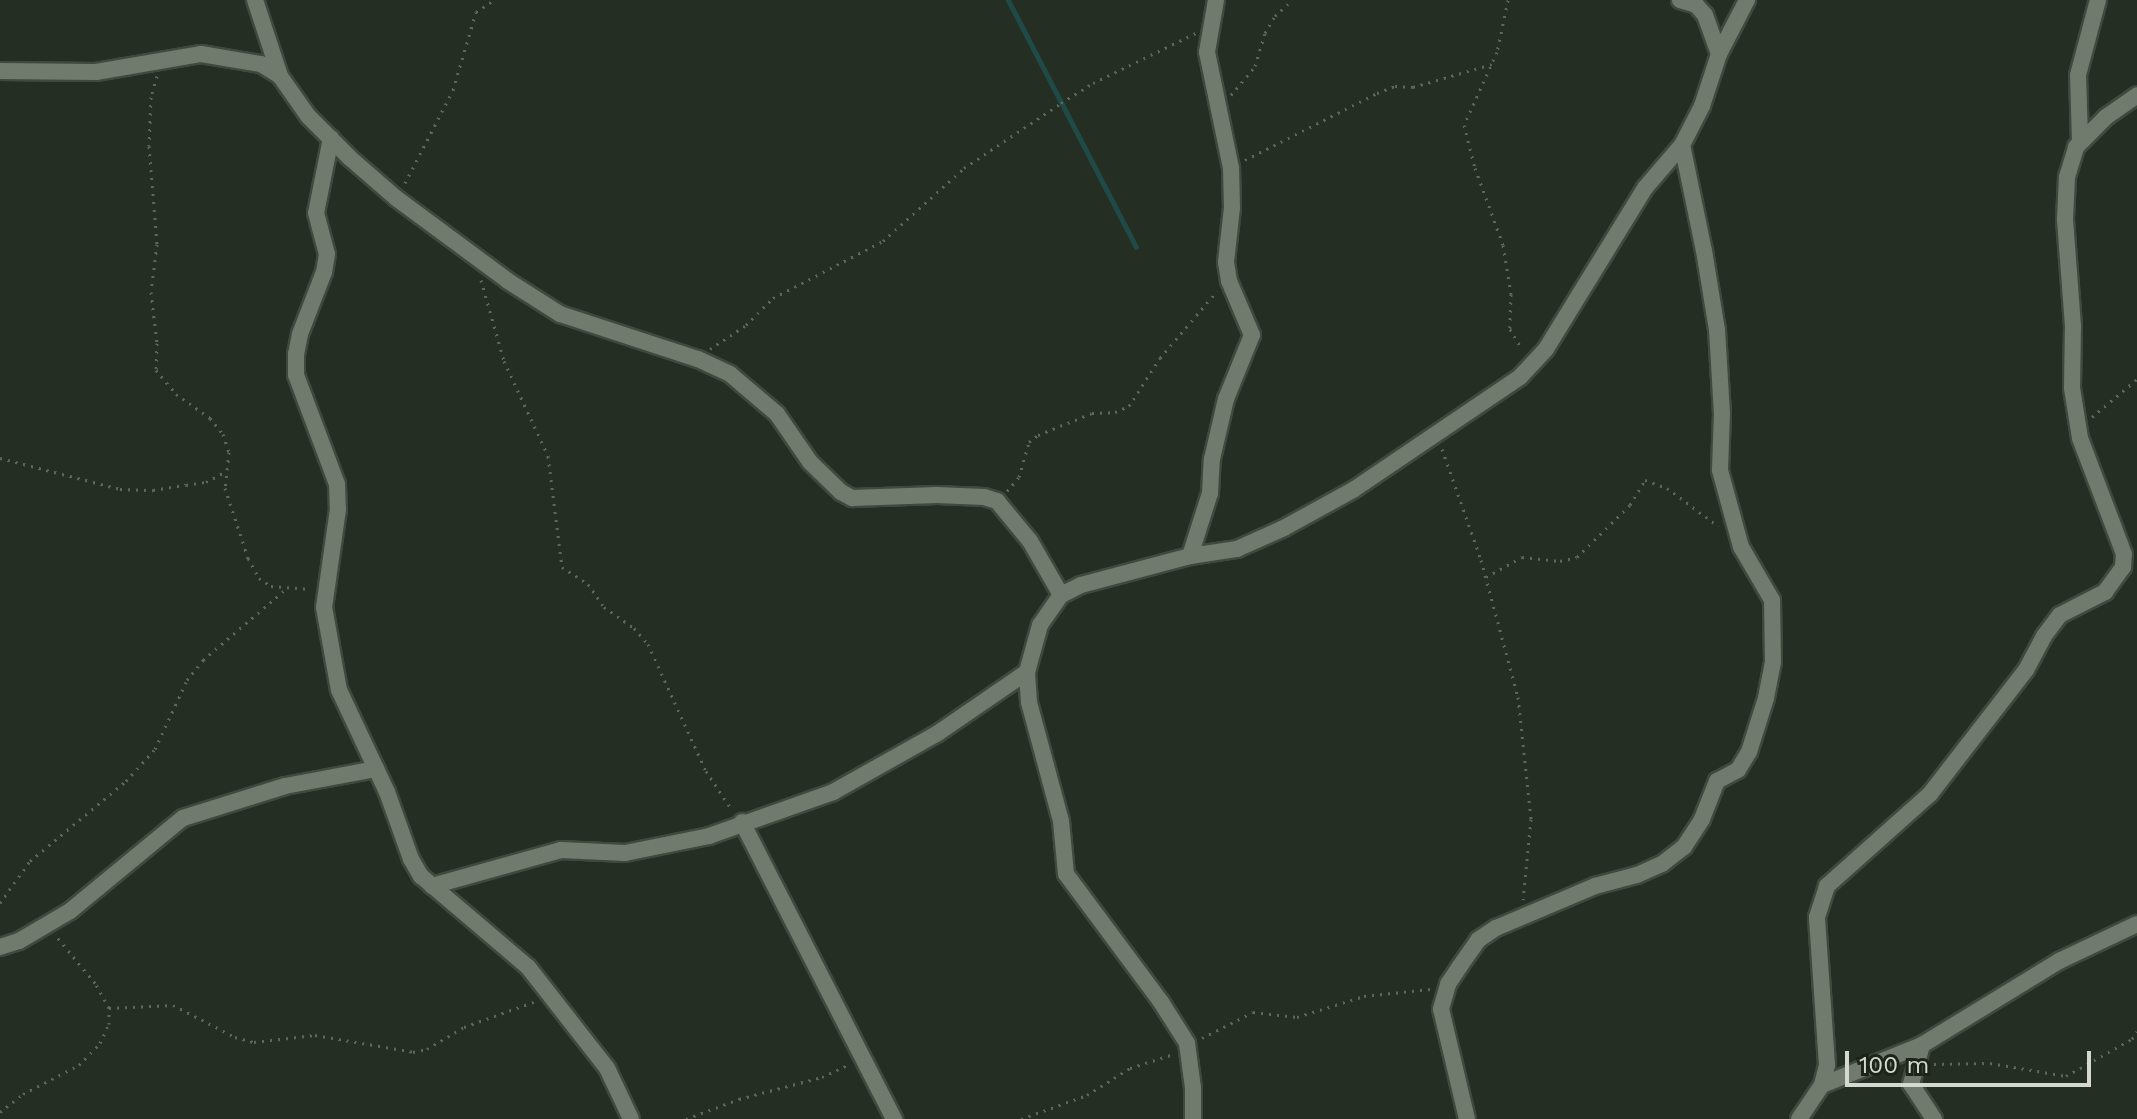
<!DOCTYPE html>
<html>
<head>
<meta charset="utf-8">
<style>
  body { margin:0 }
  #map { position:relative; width:2137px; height:1119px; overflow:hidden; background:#252e22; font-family:"Work Sans",sans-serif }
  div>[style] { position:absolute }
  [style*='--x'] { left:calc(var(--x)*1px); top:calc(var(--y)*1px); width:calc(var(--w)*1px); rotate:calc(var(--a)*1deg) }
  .stream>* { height:5px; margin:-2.5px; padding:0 2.5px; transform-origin:2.5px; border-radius:2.5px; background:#1f4a47 }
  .path>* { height:3px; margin-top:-1.5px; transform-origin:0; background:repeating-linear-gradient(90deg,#5f675d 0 2px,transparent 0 8px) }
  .roads { filter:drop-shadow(2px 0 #41493e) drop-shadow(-2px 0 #41493e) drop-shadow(0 2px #41493e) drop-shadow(0 -2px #41493e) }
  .minor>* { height:16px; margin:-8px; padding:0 8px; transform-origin:8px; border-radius:8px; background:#707b6d }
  span { translate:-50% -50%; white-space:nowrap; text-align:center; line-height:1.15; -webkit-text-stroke:7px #1c2419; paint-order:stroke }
  .scale { position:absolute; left:1845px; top:1051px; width:246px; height:36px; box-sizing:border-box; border:4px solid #d3d9d1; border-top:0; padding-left:10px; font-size:24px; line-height:28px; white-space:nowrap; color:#d3d9d1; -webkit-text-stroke:6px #1c2419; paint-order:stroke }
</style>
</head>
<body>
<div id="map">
  <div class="stream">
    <i style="--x:1008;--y:0;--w:278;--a:62.6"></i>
  </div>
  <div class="path">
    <i style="--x:1508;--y:0;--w:53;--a:101.9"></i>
    <i style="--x:1497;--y:52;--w:80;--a:114.3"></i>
    <i style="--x:1464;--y:125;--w:44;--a:75.7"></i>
    <i style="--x:1475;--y:168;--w:82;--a:70"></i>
    <i style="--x:1503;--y:245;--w:50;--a:80.7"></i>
    <i style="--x:1511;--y:294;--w:35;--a:92"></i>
    <i style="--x:1510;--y:329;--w:23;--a:59"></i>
    <i style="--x:157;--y:76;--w:22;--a:106"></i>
    <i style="--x:151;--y:97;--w:49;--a:92.3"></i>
    <i style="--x:149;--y:146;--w:98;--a:85.3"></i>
    <i style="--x:157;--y:244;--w:48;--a:97.1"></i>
    <i style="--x:151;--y:292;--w:51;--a:83.3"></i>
    <i style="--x:157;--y:343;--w:27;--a:92"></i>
    <i style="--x:156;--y:370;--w:31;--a:50"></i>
    <i style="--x:176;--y:394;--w:42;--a:35.2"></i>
    <i style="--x:210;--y:418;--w:21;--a:51"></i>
    <i style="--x:223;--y:434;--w:19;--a:72"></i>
    <i style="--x:229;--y:452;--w:36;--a:96"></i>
    <i style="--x:225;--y:488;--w:74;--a:71.8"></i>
    <i style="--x:248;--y:558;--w:23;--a:61"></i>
    <i style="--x:259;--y:578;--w:14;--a:34"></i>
    <i style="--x:271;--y:586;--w:40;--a:4.3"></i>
    <i style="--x:1231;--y:95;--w:38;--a:-50"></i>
    <i style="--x:1255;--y:66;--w:34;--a:-73"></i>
    <i style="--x:1265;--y:33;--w:20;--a:-60"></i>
    <i style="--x:1275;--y:16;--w:23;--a:-43"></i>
    <i style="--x:1245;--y:160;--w:148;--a:-26.9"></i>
    <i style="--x:1377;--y:93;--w:19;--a:-21"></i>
    <i style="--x:1395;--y:86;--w:18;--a:3"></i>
    <i style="--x:1413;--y:87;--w:82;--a:-16.2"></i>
    <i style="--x:405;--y:183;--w:105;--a:-62.7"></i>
    <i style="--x:453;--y:90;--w:81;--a:-73.6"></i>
    <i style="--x:476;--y:12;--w:22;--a:-34"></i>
    <i style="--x:481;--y:280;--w:84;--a:74.1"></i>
    <i style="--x:504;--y:361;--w:105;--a:65.1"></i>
    <i style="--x:548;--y:456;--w:112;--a:82.8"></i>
    <i style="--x:562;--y:567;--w:31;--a:33"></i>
    <i style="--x:588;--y:584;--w:28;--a:55"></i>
    <i style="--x:604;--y:607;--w:37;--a:35"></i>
    <i style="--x:634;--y:628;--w:21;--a:49"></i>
    <i style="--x:648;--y:644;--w:140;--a:65.5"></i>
    <i style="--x:706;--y:771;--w:47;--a:56.3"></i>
    <i style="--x:710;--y:349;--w:43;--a:-33.7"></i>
    <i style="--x:746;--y:325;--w:38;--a:-45"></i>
    <i style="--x:773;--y:298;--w:124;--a:-27.4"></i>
    <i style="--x:883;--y:241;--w:109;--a:-42"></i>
    <i style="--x:964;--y:168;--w:117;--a:-33.8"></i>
    <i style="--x:1061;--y:103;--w:38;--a:-32"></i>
    <i style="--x:1093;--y:83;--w:114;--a:-25.9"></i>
    <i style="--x:2092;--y:417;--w:59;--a:-40.2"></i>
    <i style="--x:1442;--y:449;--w:118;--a:70.6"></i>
    <i style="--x:1481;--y:560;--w:142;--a:74.9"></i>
    <i style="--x:1518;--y:697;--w:123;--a:83.9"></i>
    <i style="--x:1531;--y:819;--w:81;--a:95.6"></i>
    <i style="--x:0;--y:458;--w:124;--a:14.5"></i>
    <i style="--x:120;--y:489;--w:33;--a:2"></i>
    <i style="--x:153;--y:490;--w:33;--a:-9"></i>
    <i style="--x:186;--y:485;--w:20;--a:-9"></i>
    <i style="--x:206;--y:482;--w:21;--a:-28"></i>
    <i style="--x:1007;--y:491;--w:18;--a:-49"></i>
    <i style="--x:1019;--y:477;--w:36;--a:-74"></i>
    <i style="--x:1029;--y:442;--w:11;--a:-38"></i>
    <i style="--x:1038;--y:435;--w:58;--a:-22.2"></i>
    <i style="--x:1092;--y:413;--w:23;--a:-2"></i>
    <i style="--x:1115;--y:412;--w:15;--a:-23"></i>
    <i style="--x:1129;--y:406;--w:57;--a:-57.1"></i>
    <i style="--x:1160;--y:358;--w:88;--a:-49.6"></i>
    <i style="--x:1486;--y:577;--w:41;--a:-29.1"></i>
    <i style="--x:1522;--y:557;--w:38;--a:6"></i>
    <i style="--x:1560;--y:561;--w:17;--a:-13"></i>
    <i style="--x:1577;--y:557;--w:74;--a:-44.5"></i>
    <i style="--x:1630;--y:505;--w:29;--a:-59"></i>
    <i style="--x:1645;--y:480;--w:23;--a:20"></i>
    <i style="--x:1667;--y:488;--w:64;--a:36.7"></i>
    <i style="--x:0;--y:903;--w:52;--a:-54.5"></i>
    <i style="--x:30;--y:861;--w:125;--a:-39.8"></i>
    <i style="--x:126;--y:781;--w:43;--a:-47.8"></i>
    <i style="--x:155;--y:749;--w:76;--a:-65.1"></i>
    <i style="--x:187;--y:680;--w:26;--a:-51"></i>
    <i style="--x:203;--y:660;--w:111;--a:-40.6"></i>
    <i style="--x:109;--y:1008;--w:64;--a:-2.7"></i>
    <i style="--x:173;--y:1005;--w:70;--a:27.3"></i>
    <i style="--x:235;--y:1037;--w:20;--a:15"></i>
    <i style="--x:254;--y:1042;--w:61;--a:-6.5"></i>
    <i style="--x:315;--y:1035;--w:99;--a:9.8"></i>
    <i style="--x:413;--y:1052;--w:14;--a:-12"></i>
    <i style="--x:427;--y:1049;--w:43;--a:-30.7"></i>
    <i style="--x:464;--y:1027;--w:77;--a:-19.9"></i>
    <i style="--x:1202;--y:1038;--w:57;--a:-27"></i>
    <i style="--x:1253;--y:1012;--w:44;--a:6.5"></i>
    <i style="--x:1297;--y:1017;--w:70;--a:-17.4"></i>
    <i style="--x:1364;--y:996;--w:67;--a:-6"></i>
    <i style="--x:1934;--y:1064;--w:56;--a:-1"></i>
    <i style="--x:1990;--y:1063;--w:77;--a:9.7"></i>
    <i style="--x:2066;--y:1076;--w:76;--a:-29.3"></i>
    <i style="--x:2132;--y:1039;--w:9;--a:-58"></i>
    <i style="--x:0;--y:1112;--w:29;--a:-38"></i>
    <i style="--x:23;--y:1094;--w:63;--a:-27.4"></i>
    <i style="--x:79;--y:1065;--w:30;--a:-46"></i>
    <i style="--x:100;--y:1043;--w:21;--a:-65"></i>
    <i style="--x:109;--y:1024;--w:16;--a:-90"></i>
    <i style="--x:109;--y:1008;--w:29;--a:-119"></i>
    <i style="--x:95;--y:983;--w:60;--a:-129.6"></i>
    <i style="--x:686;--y:1119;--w:57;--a:-20.7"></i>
    <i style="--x:739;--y:1099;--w:86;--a:-14.8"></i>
    <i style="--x:822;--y:1077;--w:29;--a:-25"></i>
    <i style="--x:1021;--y:1119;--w:70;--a:-20"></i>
    <i style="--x:1087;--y:1095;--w:51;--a:-32.1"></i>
    <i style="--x:1130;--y:1068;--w:46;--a:-17.7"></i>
  </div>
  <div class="roads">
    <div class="minor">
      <i style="--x:255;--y:0;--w:80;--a:71.8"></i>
      <i style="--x:1680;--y:0;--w:17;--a:17"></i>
      <i style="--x:1696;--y:5;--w:13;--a:48"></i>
      <i style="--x:1705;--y:15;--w:41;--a:70.3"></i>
      <i style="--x:0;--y:71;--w:96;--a:0.6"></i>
      <i style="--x:96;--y:72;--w:107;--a:-9.7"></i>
      <i style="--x:201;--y:54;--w:61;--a:9.5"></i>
      <i style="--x:261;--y:64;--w:22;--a:32"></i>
      <i style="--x:280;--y:76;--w:49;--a:55"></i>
      <i style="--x:308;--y:116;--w:59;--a:45"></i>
      <i style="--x:350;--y:158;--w:61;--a:41"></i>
      <i style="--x:396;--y:198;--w:139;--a:36.5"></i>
      <i style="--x:508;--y:281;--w:62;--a:32.4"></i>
      <i style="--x:560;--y:314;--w:145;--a:18.1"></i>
      <i style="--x:698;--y:359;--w:35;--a:25"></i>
      <i style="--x:730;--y:374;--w:62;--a:40.4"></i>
      <i style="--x:777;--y:414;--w:58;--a:55.5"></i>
      <i style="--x:810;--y:462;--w:43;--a:44.1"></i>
      <i style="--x:841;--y:492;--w:13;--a:29"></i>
      <i style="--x:852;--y:498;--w:85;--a:-2"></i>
      <i style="--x:937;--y:495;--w:47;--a:2.4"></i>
      <i style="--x:984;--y:497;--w:14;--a:17"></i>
      <i style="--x:997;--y:501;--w:52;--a:50.5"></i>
      <i style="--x:1030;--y:541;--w:62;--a:60.1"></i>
      <i style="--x:331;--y:138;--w:76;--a:101.3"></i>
      <i style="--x:316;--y:213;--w:42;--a:75"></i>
      <i style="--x:327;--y:254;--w:18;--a:99"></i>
      <i style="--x:324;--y:272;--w:66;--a:111.2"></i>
      <i style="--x:300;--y:334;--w:20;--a:101"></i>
      <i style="--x:296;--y:354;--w:21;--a:90"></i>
      <i style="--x:296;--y:375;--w:116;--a:69.4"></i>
      <i style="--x:337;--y:484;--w:25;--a:88"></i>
      <i style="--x:338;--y:509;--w:99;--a:98.1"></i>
      <i style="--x:324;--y:607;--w:84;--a:79.8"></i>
      <i style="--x:339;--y:690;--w:113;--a:64.8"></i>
      <i style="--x:387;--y:792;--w:71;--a:70.3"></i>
      <i style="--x:411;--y:859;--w:20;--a:60"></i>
      <i style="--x:421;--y:876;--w:140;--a:40.4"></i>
      <i style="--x:528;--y:967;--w:128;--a:52"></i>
      <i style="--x:607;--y:1068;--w:56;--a:64.8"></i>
      <i style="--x:2080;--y:141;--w:66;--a:-91.7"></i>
      <i style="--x:2078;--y:75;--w:78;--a:-75.1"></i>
      <i style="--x:1190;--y:556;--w:66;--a:-72.4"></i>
      <i style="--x:1210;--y:493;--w:34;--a:-87"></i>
      <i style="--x:1212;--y:459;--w:62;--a:-76.9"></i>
      <i style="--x:1226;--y:399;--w:69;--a:-67.9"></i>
      <i style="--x:1252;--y:335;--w:59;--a:-113.1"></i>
      <i style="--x:1229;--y:281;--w:19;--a:-99"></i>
      <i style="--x:1226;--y:262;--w:54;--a:-83.7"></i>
      <i style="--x:1232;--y:208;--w:40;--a:-91.4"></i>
      <i style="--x:1231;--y:168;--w:118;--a:-101.7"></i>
      <i style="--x:1207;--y:52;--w:53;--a:-80.2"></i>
      <i style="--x:742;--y:822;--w:334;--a:62.9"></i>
      <i style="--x:432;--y:886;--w:134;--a:-15.6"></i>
      <i style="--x:561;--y:850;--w:64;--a:2.7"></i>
      <i style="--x:625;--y:853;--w:86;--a:-11.4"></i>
      <i style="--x:709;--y:836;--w:132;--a:-19.5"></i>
      <i style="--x:833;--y:792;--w:120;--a:-29.3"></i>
      <i style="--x:938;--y:733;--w:108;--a:-34.4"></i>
      <i style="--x:0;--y:947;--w:20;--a:-18"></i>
      <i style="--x:19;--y:941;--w:59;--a:-30.5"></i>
      <i style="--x:70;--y:911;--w:146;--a:-39.5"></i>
      <i style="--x:183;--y:818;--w:107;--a:-17.4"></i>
      <i style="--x:285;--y:786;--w:93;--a:-10.6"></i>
      <i style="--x:1922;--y:1045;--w:41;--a:105.8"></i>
      <i style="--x:1911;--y:1084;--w:42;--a:56.7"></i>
      <i style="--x:1822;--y:1085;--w:108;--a:-21.8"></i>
      <i style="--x:1922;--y:1045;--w:161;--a:-31.5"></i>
      <i style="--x:2059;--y:961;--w:86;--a:-25.4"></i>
      <i style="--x:1193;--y:1119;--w:31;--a:-90"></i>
      <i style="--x:1193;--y:1088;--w:45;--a:-97.6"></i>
      <i style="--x:1187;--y:1043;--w:49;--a:-122.4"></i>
      <i style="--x:1161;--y:1002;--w:159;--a:-126.6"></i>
      <i style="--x:1066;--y:874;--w:53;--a:-95.4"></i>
      <i style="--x:1061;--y:821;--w:123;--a:-105.1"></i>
      <i style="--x:1029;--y:702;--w:30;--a:-94"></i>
      <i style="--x:1027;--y:672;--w:49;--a:-74.5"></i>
      <i style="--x:1040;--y:625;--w:37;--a:-55"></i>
      <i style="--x:1061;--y:595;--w:22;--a:-27"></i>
      <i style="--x:1081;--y:585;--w:113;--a:-14.9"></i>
      <i style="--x:1190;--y:556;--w:48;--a:-8.5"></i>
      <i style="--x:1237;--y:549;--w:51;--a:-24.1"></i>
      <i style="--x:1284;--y:528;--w:79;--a:-28.8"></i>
      <i style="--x:1353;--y:490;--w:202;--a:-34.1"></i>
      <i style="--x:1520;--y:377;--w:38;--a:-47"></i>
      <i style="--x:1546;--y:349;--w:189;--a:-58.4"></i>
      <i style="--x:1645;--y:188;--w:57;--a:-49.3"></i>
      <i style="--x:1682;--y:145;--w:44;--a:-62.9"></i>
      <i style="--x:1702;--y:106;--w:55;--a:-71.9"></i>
      <i style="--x:1719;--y:54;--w:61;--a:-62.6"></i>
      <i style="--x:1467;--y:1119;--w:113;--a:-103.3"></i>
      <i style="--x:1441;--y:1009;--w:26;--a:-74"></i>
      <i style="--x:1448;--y:984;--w:22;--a:-56"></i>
      <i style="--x:1460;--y:966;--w:32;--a:-55"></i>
      <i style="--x:1478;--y:940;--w:22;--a:-34"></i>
      <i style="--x:1496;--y:928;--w:108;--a:-23"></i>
      <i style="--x:1595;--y:886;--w:43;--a:-14.7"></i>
      <i style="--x:1637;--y:875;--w:27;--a:-24"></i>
      <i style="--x:1662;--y:864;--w:28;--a:-38"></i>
      <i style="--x:1684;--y:847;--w:33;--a:-57"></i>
      <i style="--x:1702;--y:819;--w:41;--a:-68.5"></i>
      <i style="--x:1717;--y:781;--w:24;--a:-28"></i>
      <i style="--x:1738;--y:770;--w:21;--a:-59"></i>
      <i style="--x:1749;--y:752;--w:57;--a:-72.5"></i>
      <i style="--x:1766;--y:698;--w:37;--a:-79"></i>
      <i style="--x:1773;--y:662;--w:62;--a:-90.9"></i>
      <i style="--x:1772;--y:600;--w:61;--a:-120.3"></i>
      <i style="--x:1741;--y:547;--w:80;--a:-105.3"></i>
      <i style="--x:1720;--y:470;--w:56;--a:-88"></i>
      <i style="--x:1722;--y:414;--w:84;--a:-93.4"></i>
      <i style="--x:1717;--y:330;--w:80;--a:-99.3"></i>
      <i style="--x:1704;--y:251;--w:108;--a:-101.7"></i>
      <i style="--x:1799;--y:1119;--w:41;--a:-55.9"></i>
      <i style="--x:1822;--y:1085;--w:21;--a:-76"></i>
      <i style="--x:1827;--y:1065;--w:148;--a:-93.9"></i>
      <i style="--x:1817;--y:917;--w:33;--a:-72"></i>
      <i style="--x:1827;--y:886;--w:138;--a:-41.8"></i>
      <i style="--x:1930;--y:794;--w:157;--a:-52.3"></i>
      <i style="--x:2026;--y:670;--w:38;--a:-62"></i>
      <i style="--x:2044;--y:636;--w:26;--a:-53"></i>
      <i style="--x:2060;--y:615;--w:51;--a:-27.1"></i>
      <i style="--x:2105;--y:592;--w:31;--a:-54"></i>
      <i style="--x:2123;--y:567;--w:13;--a:-86"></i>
      <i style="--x:2124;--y:554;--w:124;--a:-110.8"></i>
      <i style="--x:2080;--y:438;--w:51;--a:-99.1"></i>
      <i style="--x:2072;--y:388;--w:62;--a:-89.1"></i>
      <i style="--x:2073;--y:326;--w:107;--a:-94.3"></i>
      <i style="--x:2065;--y:219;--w:42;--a:-87.3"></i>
      <i style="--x:2067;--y:177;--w:31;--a:-73"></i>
      <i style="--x:2076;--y:147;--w:42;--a:-45"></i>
      <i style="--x:2106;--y:117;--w:38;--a:-35"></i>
    </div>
  </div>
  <div class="scale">100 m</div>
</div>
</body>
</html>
